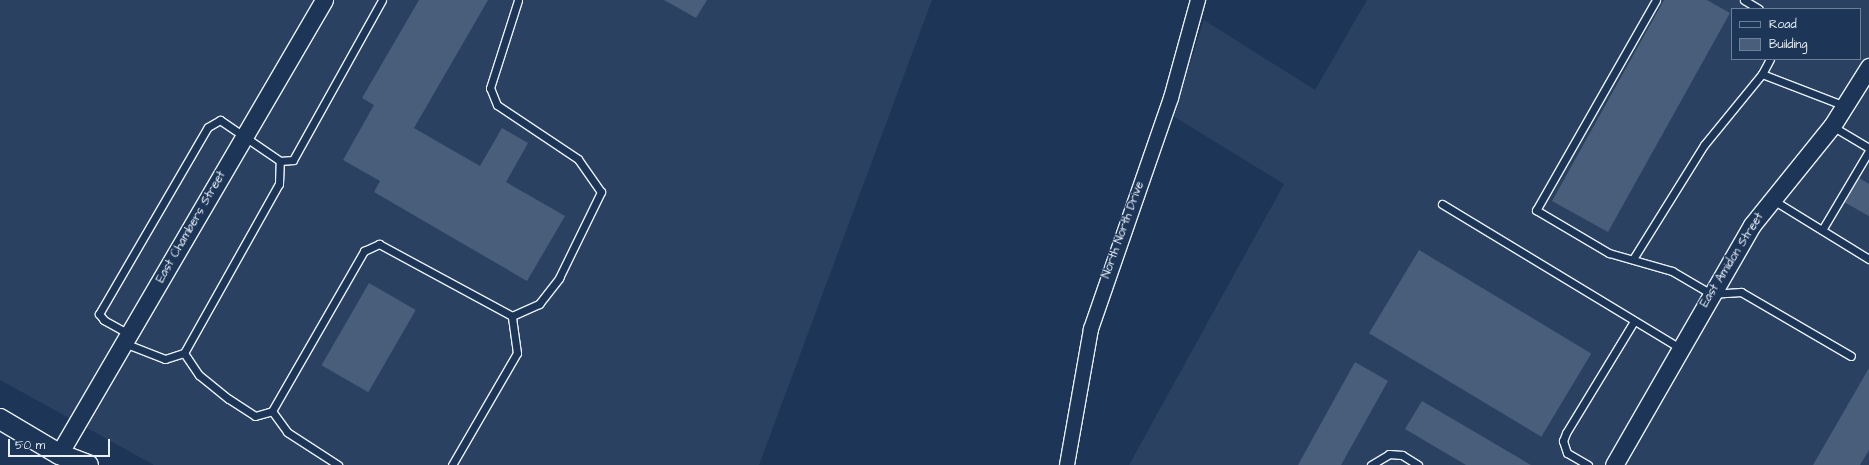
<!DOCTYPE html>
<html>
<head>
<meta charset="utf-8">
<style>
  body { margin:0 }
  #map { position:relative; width:1869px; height:465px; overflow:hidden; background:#1d3557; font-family:"Architects Daughter",sans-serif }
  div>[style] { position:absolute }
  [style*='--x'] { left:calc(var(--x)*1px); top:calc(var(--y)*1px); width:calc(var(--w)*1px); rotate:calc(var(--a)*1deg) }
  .built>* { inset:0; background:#2a4162 }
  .building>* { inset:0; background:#495e7a; transform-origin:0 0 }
  .roads { filter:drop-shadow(1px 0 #e8f1f8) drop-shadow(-1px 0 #e8f1f8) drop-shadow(0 1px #e8f1f8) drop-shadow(0 -1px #e8f1f8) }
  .service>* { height:7px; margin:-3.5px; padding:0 3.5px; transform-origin:3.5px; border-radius:3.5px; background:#1d3557 }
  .minor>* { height:14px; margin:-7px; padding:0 7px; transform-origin:7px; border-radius:7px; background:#1d3557 }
  .tertiary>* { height:17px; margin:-8.5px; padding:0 8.5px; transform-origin:8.5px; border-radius:8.5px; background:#1d3557 }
  .secondary>* { height:20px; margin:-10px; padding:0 10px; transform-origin:10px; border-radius:10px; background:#1d3557 }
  span { translate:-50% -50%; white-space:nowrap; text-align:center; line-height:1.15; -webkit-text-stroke:3px #1d3557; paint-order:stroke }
  .street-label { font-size:12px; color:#e8f1f8 }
  .legend { position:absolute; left:1731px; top:8px; width:130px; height:52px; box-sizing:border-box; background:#1d3557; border:1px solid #6e8097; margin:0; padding:5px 7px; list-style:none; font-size:12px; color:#e8f1f8 }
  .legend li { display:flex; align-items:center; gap:8px; height:20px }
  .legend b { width:20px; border:1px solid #6e8097 }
  .scale { position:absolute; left:8px; top:439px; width:102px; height:18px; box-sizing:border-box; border:2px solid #e8f1f8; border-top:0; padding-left:5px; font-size:12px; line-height:14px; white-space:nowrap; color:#e8f1f8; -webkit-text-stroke:3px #1d3557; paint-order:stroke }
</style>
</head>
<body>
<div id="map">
  <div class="built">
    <i style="clip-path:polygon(0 0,932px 0,759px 465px,154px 465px,0 380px)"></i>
    <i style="clip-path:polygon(evenodd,1367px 0,1869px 0,1869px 465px,1129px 465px,1284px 184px,1173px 116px,1204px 20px,1315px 90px,1367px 0,1732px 9px,1860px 9px,1860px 59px,1732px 59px,1732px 9px)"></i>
  </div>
  <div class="building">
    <i style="clip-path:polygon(419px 0,488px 0,414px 128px,480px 166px,502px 128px,528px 143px,506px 182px,565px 216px,527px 281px,374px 192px,380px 181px,343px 160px,374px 105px,362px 98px)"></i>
    <i style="clip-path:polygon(664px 0,707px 0,696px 18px)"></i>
    <i style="clip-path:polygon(1664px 0,1707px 0,1730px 13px,1608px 232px,1552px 201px)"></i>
    <i style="clip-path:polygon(1859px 178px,1869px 184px,1869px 216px,1844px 202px)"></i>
    <i style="left:1419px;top:250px;width:201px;height:97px;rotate:31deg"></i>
    <i style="left:369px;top:283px;width:54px;height:95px;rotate:30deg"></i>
    <i style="clip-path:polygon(1355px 362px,1388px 381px,1341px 465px,1298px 465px)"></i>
    <i style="clip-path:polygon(1869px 368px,1869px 450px,1860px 465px,1813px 465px)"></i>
    <i style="clip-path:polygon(1422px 401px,1531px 465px,1466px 465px,1405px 429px)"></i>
  </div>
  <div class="roads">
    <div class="service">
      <i style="--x:1656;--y:0;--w:242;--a:119.7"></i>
      <i style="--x:1536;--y:210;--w:85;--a:30.5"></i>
      <i style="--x:1609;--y:253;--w:66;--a:15.9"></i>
      <i style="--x:1672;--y:271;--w:45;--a:30.5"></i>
      <i style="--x:1711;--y:294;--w:30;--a:-4"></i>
      <i style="--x:1741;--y:292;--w:127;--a:30.2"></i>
      <i style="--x:1744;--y:0;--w:17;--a:31"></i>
      <i style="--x:1762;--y:74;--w:17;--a:-62"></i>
      <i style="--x:1832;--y:126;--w:43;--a:30.7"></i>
      <i style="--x:1773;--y:200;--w:113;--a:31.6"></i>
      <i style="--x:1442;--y:204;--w:278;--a:31.2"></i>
      <i style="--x:1822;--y:230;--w:92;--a:-59.3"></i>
      <i style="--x:1633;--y:259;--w:134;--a:-58.1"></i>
      <i style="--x:1704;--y:145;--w:92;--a:-50.8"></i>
      <i style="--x:1762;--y:74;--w:89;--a:21.1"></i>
      <i style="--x:129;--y:334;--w:29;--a:-151"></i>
      <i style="--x:104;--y:320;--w:8;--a:-130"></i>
      <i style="--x:99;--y:314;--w:216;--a:-59.8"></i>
      <i style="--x:208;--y:127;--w:14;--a:-30"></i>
      <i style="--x:220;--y:120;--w:73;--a:34.3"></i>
      <i style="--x:280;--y:161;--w:13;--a:-4"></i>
      <i style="--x:293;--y:160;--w:183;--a:-60.9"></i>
      <i style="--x:124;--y:343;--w:44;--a:21.3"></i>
      <i style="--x:165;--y:359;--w:20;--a:-18"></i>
      <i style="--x:184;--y:353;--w:194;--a:-60.7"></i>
      <i style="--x:279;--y:184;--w:23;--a:-88"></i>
      <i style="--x:184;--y:353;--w:27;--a:56"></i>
      <i style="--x:199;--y:375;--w:38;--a:39"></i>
      <i style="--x:229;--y:399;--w:31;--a:33"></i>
      <i style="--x:255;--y:416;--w:18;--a:-16"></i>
      <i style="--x:272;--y:411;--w:185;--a:-60.1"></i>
      <i style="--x:364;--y:251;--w:17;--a:-25"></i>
      <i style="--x:379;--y:244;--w:151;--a:28.4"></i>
      <i style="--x:512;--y:316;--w:30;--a:-24"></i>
      <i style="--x:539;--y:304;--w:33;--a:-52"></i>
      <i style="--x:559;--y:278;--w:96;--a:-64"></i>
      <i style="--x:601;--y:192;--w:40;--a:-124.9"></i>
      <i style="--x:578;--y:159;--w:97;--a:-146.3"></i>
      <i style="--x:497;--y:105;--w:18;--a:-112"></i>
      <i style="--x:490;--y:88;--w:92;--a:-72.3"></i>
      <i style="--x:272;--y:411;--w:26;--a:54"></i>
      <i style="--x:287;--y:432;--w:61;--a:32.9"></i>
      <i style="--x:452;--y:465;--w:129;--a:-59.9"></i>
      <i style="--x:517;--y:353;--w:37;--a:-98"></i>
      <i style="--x:1371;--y:465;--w:21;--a:-31"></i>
      <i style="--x:1389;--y:454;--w:13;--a:4"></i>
      <i style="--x:1402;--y:455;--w:19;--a:32"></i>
      <i style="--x:1588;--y:465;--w:24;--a:-150"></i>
      <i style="--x:1567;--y:453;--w:13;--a:-108"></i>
      <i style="--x:1563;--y:441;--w:9;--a:-69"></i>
      <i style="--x:1566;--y:433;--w:131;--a:-58.7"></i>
    </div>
    <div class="minor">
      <i style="--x:1067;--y:465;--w:138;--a:-80"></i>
      <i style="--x:1091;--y:329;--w:244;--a:-70.9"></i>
      <i style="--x:1171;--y:98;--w:102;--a:-74.6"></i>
    </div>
    <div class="tertiary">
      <i style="--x:59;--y:454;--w:526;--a:-59.73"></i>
      <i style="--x:1614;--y:465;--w:277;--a:-60.1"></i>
      <i style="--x:1752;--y:225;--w:127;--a:-51.1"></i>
      <i style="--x:1832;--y:126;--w:70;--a:-57.9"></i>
    </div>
    <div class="secondary">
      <i style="--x:0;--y:419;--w:69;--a:30.7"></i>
      <i style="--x:59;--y:454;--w:31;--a:21"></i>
    </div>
  </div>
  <div class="street-label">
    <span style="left:191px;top:227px;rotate:-60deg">East Chambers Street</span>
    <span style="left:1123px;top:230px;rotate:-70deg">North North Drive</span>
    <span style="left:1732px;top:260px;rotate:-58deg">East Amidon Street</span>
  </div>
  <ul class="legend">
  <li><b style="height:5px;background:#1d3557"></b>Road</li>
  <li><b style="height:11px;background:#495e7a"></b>Building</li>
  </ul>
  <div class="scale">50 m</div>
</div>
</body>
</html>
